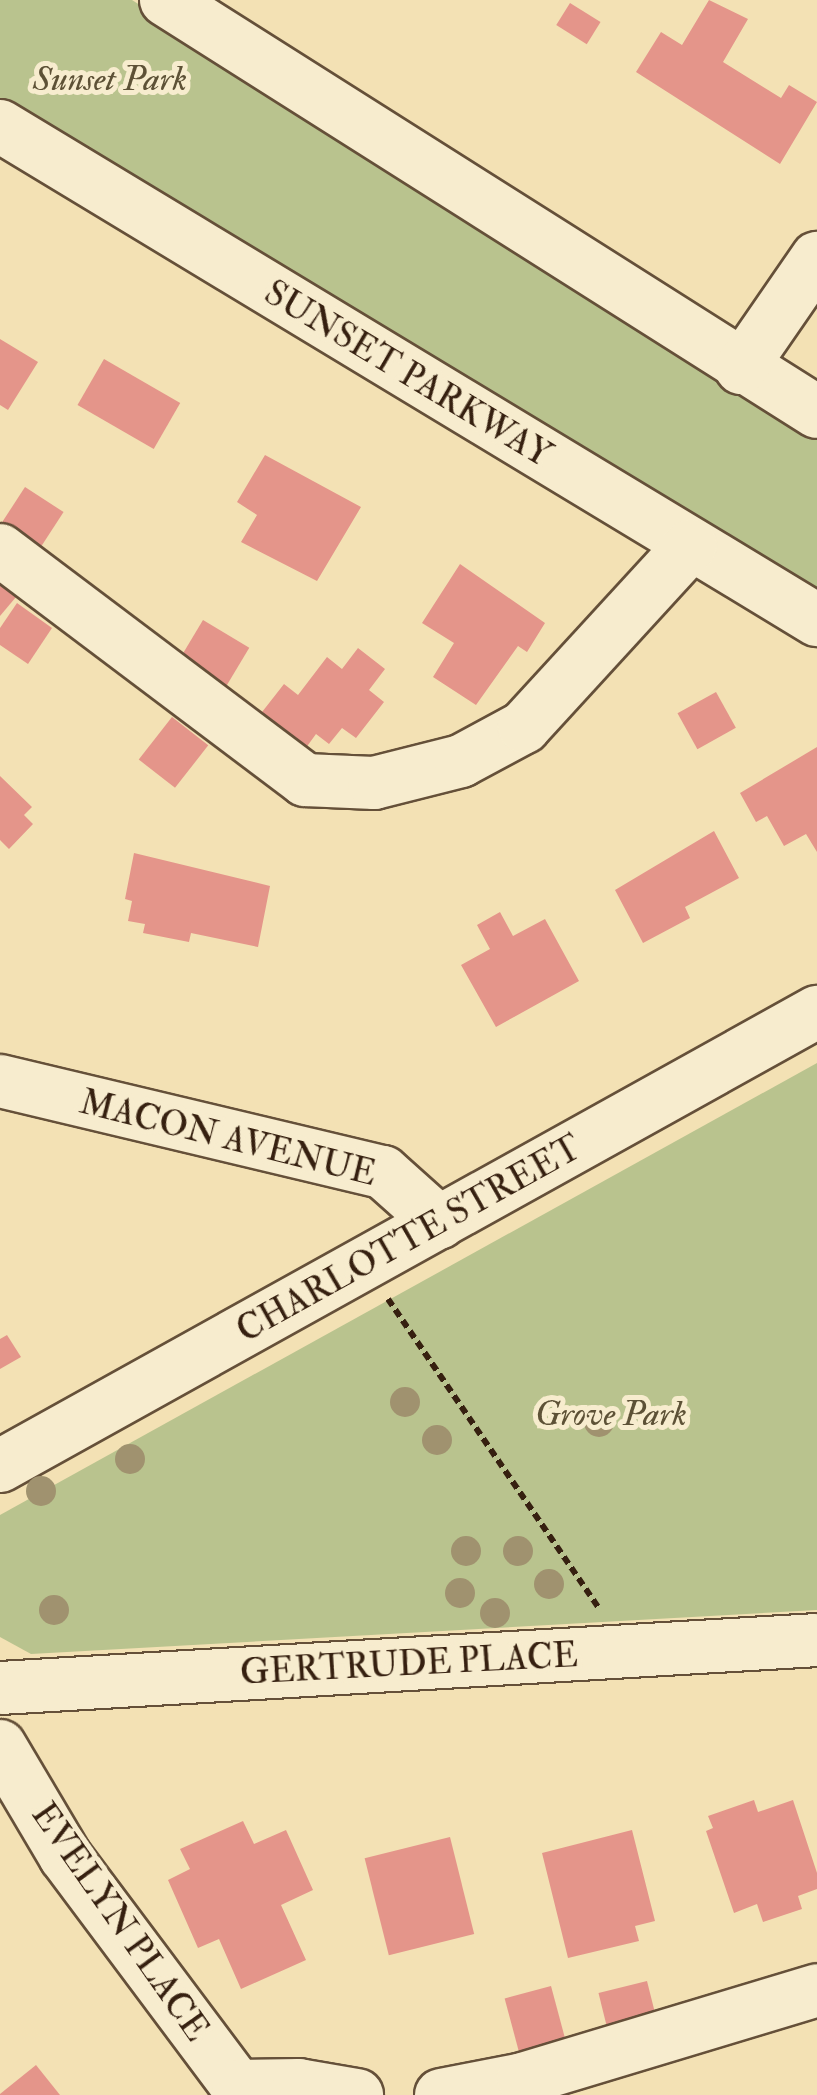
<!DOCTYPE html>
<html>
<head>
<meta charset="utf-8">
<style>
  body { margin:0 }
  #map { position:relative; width:817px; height:2095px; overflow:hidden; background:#f3e1b4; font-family:"IM FELL Double Pica",serif }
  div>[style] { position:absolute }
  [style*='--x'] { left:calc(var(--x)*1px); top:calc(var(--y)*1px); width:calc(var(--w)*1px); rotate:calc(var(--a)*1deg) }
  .green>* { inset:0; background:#b9c38e }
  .building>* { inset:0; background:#e4958a; transform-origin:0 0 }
  .path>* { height:6px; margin-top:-3px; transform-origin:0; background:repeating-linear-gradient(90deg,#362010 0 8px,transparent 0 13px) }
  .roads { filter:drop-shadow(2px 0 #655039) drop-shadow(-2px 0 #655039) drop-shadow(0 2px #655039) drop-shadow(0 -2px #655039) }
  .minor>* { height:52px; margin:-26px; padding:0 26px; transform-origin:26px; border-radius:26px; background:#f7ecce }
  .trees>* { width:30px; height:30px; margin:-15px; border-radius:50%; background:#a0926f }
  span { translate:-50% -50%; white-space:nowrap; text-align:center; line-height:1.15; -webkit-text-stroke:10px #f7ecce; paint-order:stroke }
  .park-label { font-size:35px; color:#5d5136; font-style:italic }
  .street-label { font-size:35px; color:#362010 }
</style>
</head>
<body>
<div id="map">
  <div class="green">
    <i style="clip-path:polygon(0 0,132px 0,817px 438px,817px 589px,0 104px)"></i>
    <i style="clip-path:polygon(817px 1063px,817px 1610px,31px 1654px,0 1637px,0 1515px)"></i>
  </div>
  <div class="building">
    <i style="clip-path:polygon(709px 0,748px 19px,723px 62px,781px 98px,789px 85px,817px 102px,780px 164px,636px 72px,661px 32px,682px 45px)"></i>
    <i style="left:570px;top:3px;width:36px;height:26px;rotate:32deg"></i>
    <i style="clip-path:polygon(0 339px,38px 362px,8px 410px,0 405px)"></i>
    <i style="left:104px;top:359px;width:88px;height:53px;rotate:30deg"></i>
    <i style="clip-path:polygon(265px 455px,361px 507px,317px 581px,241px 542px,257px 515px,237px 502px)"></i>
    <i style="left:25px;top:487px;width:46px;height:43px;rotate:33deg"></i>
    <i style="clip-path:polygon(460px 564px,545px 623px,527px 652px,518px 646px,476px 705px,433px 677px,454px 643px,422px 623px)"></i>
    <i style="clip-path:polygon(0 584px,16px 597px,0 616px)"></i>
    <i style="clip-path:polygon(17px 603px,52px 628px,28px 664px,0 645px,0 628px)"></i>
    <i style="left:203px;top:620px;width:54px;height:46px;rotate:31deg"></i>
    <i style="clip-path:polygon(358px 648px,385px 669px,369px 690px,384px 702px,356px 738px,342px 728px,329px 744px,316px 734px,300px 756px,255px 721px,284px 684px,298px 695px,327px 657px,342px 669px)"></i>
    <i style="left:716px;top:692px;width:41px;height:44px;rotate:61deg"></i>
    <i style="left:172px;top:717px;width:46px;height:54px;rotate:38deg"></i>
    <i style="clip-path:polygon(817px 747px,817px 852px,806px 834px,784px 846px,767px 816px,756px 822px,740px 793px)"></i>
    <i style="clip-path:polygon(0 776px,32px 807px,24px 815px,33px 824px,9px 849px,0 840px)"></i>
    <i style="clip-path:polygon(714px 831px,739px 878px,685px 907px,690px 918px,643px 943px,615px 890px)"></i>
    <i style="clip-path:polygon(134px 853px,270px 886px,258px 947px,191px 933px,189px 942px,143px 933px,145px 924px,128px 921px,132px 901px,125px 899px)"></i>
    <i style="clip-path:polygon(500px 912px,513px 936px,545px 919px,579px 981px,496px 1027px,461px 965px,490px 949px,477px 925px)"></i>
    <i style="clip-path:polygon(7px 1335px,21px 1357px,0 1369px,0 1339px)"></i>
    <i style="clip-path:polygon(754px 1800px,758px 1812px,793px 1800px,817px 1873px,817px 1889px,798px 1896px,802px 1909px,763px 1922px,757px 1904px,734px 1913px,706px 1831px,713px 1828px,708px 1816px)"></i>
    <i style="clip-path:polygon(243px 1821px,254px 1844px,286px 1830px,313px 1890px,281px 1905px,306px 1960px,241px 1989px,219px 1939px,198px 1948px,168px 1880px,190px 1869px,180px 1849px)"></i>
    <i style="clip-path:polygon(632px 1830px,655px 1921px,635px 1926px,639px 1941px,568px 1958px,542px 1853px)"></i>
    <i style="left:450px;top:1837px;width:100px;height:88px;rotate:76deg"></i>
    <i style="left:647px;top:1981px;width:38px;height:50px;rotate:76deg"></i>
    <i style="left:551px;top:1986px;width:60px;height:48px;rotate:75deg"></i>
    <i style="clip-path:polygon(36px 2065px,60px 2095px,0 2095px,0 2094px)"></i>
  </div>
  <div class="path">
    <i style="--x:388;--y:1299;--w:373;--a:55.7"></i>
  </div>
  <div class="roads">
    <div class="minor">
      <i style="--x:166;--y:0;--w:770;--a:32.33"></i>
      <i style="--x:0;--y:126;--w:955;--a:31.16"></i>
      <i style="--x:741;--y:368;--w:134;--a:-55.4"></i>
      <i style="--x:0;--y:550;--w:382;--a:37"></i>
      <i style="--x:305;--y:780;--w:69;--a:2.5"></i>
      <i style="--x:374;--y:783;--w:90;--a:-14.2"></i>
      <i style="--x:461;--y:761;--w:72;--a:-28.4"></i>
      <i style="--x:524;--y:727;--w:247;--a:-47.5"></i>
      <i style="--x:0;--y:1081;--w:394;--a:13.4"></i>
      <i style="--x:383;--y:1172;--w:76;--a:41.8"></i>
      <i style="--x:0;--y:1466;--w:935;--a:-29.06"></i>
      <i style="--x:0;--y:1688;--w:818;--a:-3.36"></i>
      <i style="--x:0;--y:1746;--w:128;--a:59.4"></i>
      <i style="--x:65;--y:1856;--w:299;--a:53.2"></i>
      <i style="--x:238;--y:2086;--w:61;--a:-0.9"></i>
      <i style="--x:299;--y:2085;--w:59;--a:9.8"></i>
      <i style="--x:441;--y:2095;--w:84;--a:-11"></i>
      <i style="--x:523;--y:2079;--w:307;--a:-16.8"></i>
    </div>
  </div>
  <div class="trees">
    <i style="left:405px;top:1402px"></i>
    <i style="left:599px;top:1422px"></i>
    <i style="left:437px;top:1440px"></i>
    <i style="left:130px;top:1459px"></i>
    <i style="left:41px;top:1491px"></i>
    <i style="left:466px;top:1551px"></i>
    <i style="left:518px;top:1551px"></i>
    <i style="left:549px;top:1584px"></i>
    <i style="left:460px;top:1593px"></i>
    <i style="left:54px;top:1610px"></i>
    <i style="left:495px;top:1613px"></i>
  </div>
  <div class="park-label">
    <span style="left:110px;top:79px">Sunset Park</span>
    <span style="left:611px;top:1414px">Grove Park</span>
  </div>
  <div class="street-label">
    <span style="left:408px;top:374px;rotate:31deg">SUNSET PARKWAY</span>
    <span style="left:228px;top:1138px;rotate:14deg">MACON AVENUE</span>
    <span style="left:409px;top:1239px;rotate:-29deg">CHARLOTTE STREET</span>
    <span style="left:409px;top:1664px;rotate:-3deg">GERTRUDE PLACE</span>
    <span style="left:120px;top:1922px;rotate:55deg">EVELYN PLACE</span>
  </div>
</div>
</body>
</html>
